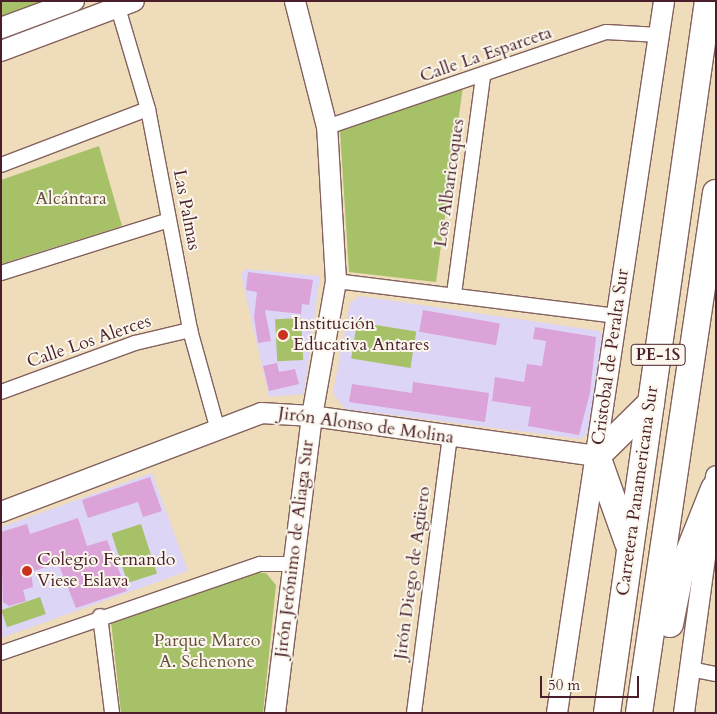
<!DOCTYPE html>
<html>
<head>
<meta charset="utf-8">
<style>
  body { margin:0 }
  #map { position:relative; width:717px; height:714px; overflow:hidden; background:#eedcba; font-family:Cardo,serif }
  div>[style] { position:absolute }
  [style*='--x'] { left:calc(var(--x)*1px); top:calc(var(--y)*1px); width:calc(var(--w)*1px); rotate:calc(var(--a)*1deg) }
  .built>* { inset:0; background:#ddd5f6 }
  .green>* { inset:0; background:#a6c168; transform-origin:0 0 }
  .building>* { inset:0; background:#dba3d8; transform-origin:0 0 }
  .roads { filter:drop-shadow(1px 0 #83615d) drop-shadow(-1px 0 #83615d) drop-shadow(0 1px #83615d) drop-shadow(0 -1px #83615d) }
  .street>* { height:14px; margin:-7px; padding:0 7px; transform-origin:7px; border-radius:7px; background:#fff }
  .secondary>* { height:20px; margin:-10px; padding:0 10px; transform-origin:10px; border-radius:10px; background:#fff }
  .highway>* { height:26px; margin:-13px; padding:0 13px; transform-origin:13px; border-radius:13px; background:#fff }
  .dots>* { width:14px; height:14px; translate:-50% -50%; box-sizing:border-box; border:2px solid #fbf7ec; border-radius:50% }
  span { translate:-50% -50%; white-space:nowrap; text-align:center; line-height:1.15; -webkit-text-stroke:4px #fbf7ec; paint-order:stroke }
  .shield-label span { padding:1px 4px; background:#fbf7ec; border:1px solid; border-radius:4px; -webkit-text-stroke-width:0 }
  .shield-label { font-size:16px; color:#4a1f2b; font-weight:700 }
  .street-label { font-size:18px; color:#4a1f2b }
  .park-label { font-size:18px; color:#66503d }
  .poi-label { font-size:18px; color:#4a1f2b }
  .left { translate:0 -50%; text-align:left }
  .frame { position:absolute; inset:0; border:2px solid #4a1f2b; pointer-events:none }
  .scale { position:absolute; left:540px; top:676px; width:99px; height:22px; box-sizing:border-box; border:2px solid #4a1f2b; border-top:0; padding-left:6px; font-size:15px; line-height:18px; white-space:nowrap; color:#4a1f2b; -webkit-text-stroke:4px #fbf7ec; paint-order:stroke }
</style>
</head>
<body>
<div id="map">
  <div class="built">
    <i style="clip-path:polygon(245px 269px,320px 276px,304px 394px,269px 397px,241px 274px)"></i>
    <i style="clip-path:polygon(360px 296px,600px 331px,606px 340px,593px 429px,581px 439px,345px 409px,333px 393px,350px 303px)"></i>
    <i style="clip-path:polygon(152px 473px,188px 571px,1px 638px,1px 527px)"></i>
  </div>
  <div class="green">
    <i style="clip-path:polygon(1px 1px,45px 1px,1px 18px)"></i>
    <i style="clip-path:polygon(463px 86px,436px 282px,349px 272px,340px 131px)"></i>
    <i style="clip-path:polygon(99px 146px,122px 226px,1px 264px,1px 180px)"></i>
    <i style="left:301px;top:318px;width:42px;height:26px;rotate:87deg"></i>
    <i style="left:357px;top:322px;width:60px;height:37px;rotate:9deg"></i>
    <i style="left:141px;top:524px;width:52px;height:31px;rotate:72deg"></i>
    <i style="clip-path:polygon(253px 573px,266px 573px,276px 585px,263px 713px,121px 713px,111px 621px)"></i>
    <i style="left:40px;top:597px;width:18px;height:41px;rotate:71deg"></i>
  </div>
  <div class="building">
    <i style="clip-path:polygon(248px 272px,313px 280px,309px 305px,302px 304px,301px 314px,265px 310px,271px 341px,258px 343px,254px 317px,257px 292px,246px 290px)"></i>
    <i style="left:423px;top:310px;width:78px;height:22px;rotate:10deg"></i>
    <i style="clip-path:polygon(535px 327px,596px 337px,590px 393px,579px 435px,528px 426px,531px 407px,492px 401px,495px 377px,524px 382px,527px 364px,542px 366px,546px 341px,533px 339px)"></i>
    <i style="clip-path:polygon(277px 363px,279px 372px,295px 369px,299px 384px,269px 391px,263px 366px)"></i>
    <i style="clip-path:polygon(413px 382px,489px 393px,485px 422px,349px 402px,352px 384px,412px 393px)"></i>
    <i style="clip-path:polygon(150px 477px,162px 511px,143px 517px,138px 502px,88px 518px,82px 500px)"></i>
    <i style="clip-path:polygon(78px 518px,87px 546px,107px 540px,127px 591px,76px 608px,58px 563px,31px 572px,33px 587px,23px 590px,26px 601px,9px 606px,3px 602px,1px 532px,27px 524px,30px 534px)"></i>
  </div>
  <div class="roads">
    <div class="street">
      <i style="--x:116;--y:1;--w:113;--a:73.5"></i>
      <i style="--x:148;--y:109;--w:225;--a:79.2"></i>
      <i style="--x:190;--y:330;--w:101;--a:74.4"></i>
      <i style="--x:327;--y:127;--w:295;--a:-18.8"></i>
      <i style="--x:606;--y:32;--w:53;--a:3.2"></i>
      <i style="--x:1;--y:165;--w:157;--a:-20.9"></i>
      <i style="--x:1;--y:273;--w:176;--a:-17.5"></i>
      <i style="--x:336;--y:281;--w:282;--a:7.1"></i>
      <i style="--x:454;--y:294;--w:219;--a:-82.4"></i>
      <i style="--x:1;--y:392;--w:143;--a:-20.1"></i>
      <i style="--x:135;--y:343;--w:57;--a:-13.3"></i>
      <i style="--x:100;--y:616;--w:98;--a:82.9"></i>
      <i style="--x:1;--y:653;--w:274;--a:-19"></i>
      <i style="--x:260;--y:564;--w:31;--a:0"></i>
      <i style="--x:690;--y:669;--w:26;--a:11"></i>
      <i style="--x:414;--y:713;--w:278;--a:-82.6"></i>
    </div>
    <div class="secondary">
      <i style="--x:1;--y:28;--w:78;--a:-20.3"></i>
      <i style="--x:1;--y:51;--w:142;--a:-20.6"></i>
      <i style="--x:1;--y:512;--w:278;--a:-20.8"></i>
      <i style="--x:261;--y:413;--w:51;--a:3.4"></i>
      <i style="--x:312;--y:416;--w:288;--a:8"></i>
      <i style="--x:275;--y:713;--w:299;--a:-82.9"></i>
      <i style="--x:312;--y:416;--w:137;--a:-79.9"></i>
      <i style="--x:336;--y:281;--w:154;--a:-93.3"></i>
      <i style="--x:327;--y:127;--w:130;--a:-104.3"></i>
      <i style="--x:557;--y:713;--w:720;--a:-81.45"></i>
      <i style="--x:684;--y:713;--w:239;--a:-82.3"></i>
    </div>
    <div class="highway">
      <i style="--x:628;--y:543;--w:92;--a:-109.6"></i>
      <i style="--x:597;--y:456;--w:76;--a:-44.5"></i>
      <i style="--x:670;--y:624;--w:51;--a:-78.7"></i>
      <i style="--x:680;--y:574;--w:92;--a:-68.2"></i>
      <i style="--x:607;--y:713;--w:719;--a:-81.93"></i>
      <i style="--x:639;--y:713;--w:526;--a:-81.58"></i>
    </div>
  </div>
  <div class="dots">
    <i style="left:283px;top:335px;background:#c8321e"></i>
    <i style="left:27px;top:571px;background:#c8321e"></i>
  </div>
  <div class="shield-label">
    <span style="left:658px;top:355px">PE-1S</span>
  </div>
  <div class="street-label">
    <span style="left:486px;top:55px;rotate:-19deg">Calle La Esparceta</span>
    <span style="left:450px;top:183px;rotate:-82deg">Los Albaricoques</span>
    <span style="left:186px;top:210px;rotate:79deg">Las Palmas</span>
    <span style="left:89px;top:342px;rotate:-19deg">Calle Los Alerces</span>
    <span style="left:611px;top:357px;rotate:-82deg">Cristobal de Peralta Sur</span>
    <span style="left:366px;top:426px;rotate:8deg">Jirón Alonso de Molina</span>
    <span style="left:638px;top:491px;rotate:-82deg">Carretera Panamericana Sur</span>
    <span style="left:295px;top:549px;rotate:-83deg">Jirón Jerónimo de Aliaga Sur</span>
    <span style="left:413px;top:573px;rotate:-82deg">Jirón Diego de Agüero</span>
  </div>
  <div class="park-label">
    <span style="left:71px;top:199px">Alcántara</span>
    <span style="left:207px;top:652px">Parque Marco<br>A. Schenone</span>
  </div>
  <div class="poi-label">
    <span class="left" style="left:293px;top:335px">Institución<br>Educativa Antares</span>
    <span class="left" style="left:37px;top:571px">Colegio Fernando<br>Viese Eslava</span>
  </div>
  <div class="frame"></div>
  <div class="scale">50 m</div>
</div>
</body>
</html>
